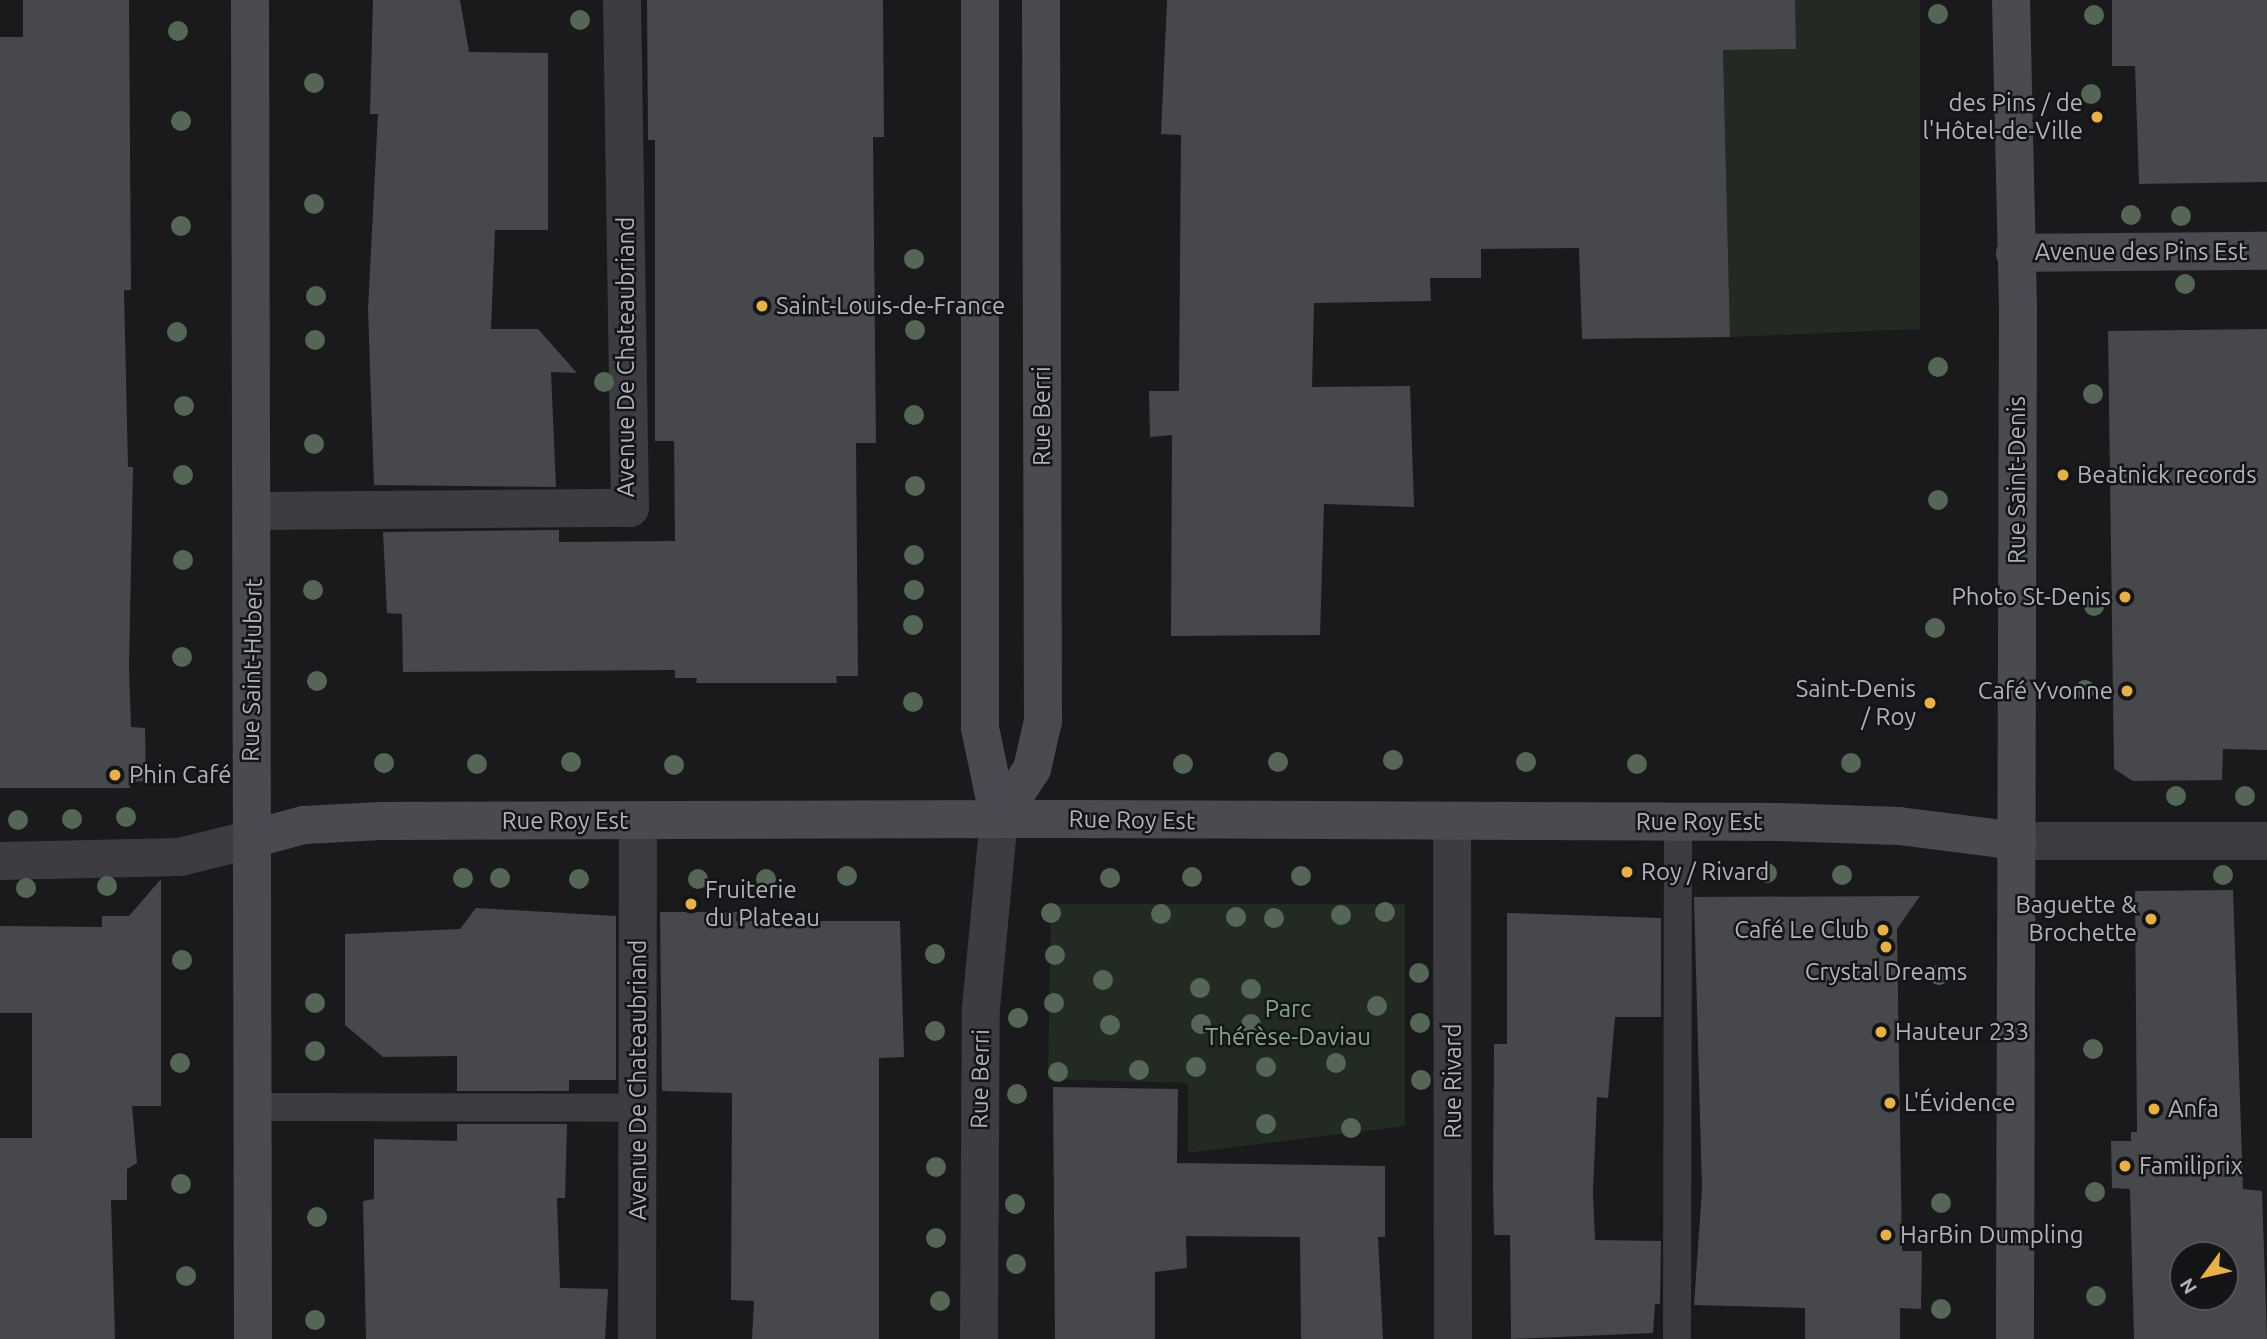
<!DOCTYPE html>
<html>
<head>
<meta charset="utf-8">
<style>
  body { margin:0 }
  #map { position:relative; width:2267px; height:1339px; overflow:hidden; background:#1a1a1c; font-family:Ubuntu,sans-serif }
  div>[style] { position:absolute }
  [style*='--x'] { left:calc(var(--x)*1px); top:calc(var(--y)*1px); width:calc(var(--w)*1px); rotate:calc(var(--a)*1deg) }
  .green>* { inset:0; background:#222a23 }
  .building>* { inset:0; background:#47484c }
  .lane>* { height:28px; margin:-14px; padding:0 14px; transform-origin:14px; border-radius:14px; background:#3c3c41 }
  .street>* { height:38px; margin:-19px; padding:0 19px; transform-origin:19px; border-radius:19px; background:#3c3c41 }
  .secondary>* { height:38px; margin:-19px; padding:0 19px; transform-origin:19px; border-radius:19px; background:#4a4b51 }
  .trees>* { width:20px; height:20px; margin:-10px; border-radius:50%; background:#556657 }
  .dots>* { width:19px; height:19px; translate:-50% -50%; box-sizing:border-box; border:4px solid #151517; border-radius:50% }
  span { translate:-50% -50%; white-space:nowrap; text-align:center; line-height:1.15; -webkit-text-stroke:5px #151517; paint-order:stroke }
  .poi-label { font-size:24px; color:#aeb2bb }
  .right { translate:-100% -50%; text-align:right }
  .left { translate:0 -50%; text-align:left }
  .street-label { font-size:24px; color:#aeb2bb }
  .park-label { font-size:24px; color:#86a588 }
  .north { position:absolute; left:2169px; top:1241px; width:70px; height:70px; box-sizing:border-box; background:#151517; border:2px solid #525459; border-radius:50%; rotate:237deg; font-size:19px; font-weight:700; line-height:28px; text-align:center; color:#aeb2bb }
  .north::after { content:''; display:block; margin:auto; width:24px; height:32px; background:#e7b147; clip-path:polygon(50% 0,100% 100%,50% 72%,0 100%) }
</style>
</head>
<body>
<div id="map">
  <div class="green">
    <i style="clip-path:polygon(1795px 0,1920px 0,1920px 329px,1730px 337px,1723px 50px,1795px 49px)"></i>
    <i style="clip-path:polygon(1051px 904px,1405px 904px,1405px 1126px,1188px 1153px,1188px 1083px,1048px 1079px)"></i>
  </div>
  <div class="building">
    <i style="clip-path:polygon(23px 0,129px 0,131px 290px,124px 290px,128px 467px,133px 467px,129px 668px,131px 727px,145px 728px,146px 781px,129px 782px,130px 788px,0 788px,0 37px,23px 37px)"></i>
    <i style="clip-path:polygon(373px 0,460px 0,469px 52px,548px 53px,548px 230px,495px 230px,491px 329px,538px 329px,577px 373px,551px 372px,556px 487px,374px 485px,368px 309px,378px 114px,370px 114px)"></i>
    <i style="clip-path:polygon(647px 0,883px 0,884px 137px,873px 137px,876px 443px,856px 443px,858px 676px,836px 676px,837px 683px,696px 683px,697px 678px,675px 678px,675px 670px,403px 672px,402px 614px,387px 613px,383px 532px,559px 530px,559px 542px,675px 541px,674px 441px,655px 441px,655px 140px,648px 140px)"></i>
    <i style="clip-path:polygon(1167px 0,1795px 0,1796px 49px,1723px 50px,1730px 337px,1582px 339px,1579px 248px,1481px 249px,1481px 278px,1430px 278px,1431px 301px,1314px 303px,1312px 387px,1410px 386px,1414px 507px,1324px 504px,1320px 635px,1171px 636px,1172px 435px,1150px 437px,1149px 391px,1179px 391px,1181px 135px,1161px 134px)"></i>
    <i style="clip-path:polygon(2112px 0,2267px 0,2267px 182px,2139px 184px,2135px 66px,2112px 66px)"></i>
    <i style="clip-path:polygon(2267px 329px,2267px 750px,2223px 749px,2222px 780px,2133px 781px,2114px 769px,2108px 331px)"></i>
    <i style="clip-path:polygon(161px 879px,161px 1106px,132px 1106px,137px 1163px,127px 1169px,127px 1200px,111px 1200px,115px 1339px,0 1339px,0 1138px,32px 1138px,32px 1013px,0 1013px,0 926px,102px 927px,102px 916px,129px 916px)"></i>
    <i style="clip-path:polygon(evenodd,2233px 890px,2243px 1189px,2262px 1191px,2267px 1339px,2134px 1339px,2130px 1189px,2112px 1188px,2111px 1141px,2131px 1141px,2131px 1132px,2137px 1132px,2135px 891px,2233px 890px,2183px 1255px,2225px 1255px,2225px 1297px,2183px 1297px,2183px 1255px)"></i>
    <i style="clip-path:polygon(1920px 896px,1897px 929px,1902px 1251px,1922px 1251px,1921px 1309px,1900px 1308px,1900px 1339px,1805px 1339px,1805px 1308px,1694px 1305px,1702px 1190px,1694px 897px)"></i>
    <i style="clip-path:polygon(476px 908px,616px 916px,616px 1080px,569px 1080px,569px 1091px,457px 1091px,457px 1056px,383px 1057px,345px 1025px,345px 934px,460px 929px)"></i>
    <i style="clip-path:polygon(660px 912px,737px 912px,736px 921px,900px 921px,904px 1057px,879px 1058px,879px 1339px,752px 1339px,754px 1301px,731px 1300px,732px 1093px,662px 1091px)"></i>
    <i style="clip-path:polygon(1507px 913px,1661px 918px,1661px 1017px,1615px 1017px,1608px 1098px,1597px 1097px,1593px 1192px,1595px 1240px,1661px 1241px,1660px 1304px,1655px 1304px,1653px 1333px,1511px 1339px,1510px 1235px,1494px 1235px,1493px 1185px,1494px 1044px,1507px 1044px)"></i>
    <i style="clip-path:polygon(1053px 1087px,1178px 1089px,1177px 1163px,1385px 1166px,1385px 1237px,1378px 1237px,1383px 1339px,1301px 1339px,1300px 1237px,1186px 1236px,1187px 1268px,1155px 1272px,1155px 1339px,1055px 1339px)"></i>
    <i style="clip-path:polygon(457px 1124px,567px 1124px,565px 1198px,557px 1198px,560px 1288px,608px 1289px,605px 1339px,366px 1339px,363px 1201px,374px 1199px,374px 1139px,457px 1141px)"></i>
  </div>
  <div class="lane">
    <i style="--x:252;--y:1107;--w:387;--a:0.1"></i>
    <i style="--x:1677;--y:1339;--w:517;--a:-89.89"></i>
  </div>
  <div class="street">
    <i style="--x:253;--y:511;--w:377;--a:-0.5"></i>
    <i style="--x:630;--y:508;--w:508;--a:-90.9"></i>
    <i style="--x:1452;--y:823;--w:516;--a:89.89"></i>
    <i style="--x:2017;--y:841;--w:250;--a:0"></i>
    <i style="--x:0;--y:861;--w:180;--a:-1.3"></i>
    <i style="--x:180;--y:857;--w:74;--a:-14"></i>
    <i style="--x:637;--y:1339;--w:518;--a:-89.89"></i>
    <i style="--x:979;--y:1339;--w:331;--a:-89.7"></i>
    <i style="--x:981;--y:1008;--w:190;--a:-84.6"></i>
  </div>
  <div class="secondary">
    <i style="--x:250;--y:0;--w:1339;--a:89.87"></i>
    <i style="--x:980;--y:0;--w:728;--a:90"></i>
    <i style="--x:980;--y:728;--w:93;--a:78.2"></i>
    <i style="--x:2011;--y:0;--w:306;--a:88.7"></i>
    <i style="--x:2018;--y:306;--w:1033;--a:90.17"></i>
    <i style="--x:2015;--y:253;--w:252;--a:-0.5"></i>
    <i style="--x:999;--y:819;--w:60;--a:-56.6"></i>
    <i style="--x:1032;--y:769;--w:49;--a:-77.1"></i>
    <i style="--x:1043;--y:721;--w:721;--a:-90.16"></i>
    <i style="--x:252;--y:839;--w:54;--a:-15.1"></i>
    <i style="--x:304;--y:825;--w:77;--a:-3"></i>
    <i style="--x:381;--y:821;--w:685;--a:-0.17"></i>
    <i style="--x:1066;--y:819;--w:713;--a:0.24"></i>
    <i style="--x:1779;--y:822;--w:120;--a:1.9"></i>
    <i style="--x:1899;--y:826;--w:119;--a:7.2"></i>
  </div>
  <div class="trees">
    <i style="left:1938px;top:14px"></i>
    <i style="left:2094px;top:15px"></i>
    <i style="left:580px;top:20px"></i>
    <i style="left:178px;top:31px"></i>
    <i style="left:314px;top:83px"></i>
    <i style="left:2091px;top:94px"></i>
    <i style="left:181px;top:121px"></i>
    <i style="left:314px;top:204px"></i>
    <i style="left:2131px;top:215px"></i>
    <i style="left:2181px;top:216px"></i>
    <i style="left:181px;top:226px"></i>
    <i style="left:914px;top:259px"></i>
    <i style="left:2185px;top:284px"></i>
    <i style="left:316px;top:296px"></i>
    <i style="left:915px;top:330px"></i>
    <i style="left:177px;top:332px"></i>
    <i style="left:315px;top:340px"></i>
    <i style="left:1938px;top:367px"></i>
    <i style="left:604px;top:382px"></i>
    <i style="left:2093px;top:394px"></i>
    <i style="left:184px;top:406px"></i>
    <i style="left:914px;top:415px"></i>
    <i style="left:314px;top:444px"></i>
    <i style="left:183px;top:475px"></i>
    <i style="left:915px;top:486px"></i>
    <i style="left:1938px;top:500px"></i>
    <i style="left:914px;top:555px"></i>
    <i style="left:183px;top:560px"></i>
    <i style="left:313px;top:590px"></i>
    <i style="left:914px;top:590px"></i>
    <i style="left:2094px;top:606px"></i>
    <i style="left:913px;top:625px"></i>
    <i style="left:1935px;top:628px"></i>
    <i style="left:182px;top:657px"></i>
    <i style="left:317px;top:681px"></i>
    <i style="left:2085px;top:690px"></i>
    <i style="left:913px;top:702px"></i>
    <i style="left:1393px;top:760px"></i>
    <i style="left:571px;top:762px"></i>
    <i style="left:1278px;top:762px"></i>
    <i style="left:1526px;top:762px"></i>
    <i style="left:384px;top:763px"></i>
    <i style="left:1851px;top:763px"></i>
    <i style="left:477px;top:764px"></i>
    <i style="left:1183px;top:764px"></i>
    <i style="left:1637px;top:764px"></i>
    <i style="left:674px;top:765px"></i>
    <i style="left:2176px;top:796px"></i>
    <i style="left:2245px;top:796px"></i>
    <i style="left:126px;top:817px"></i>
    <i style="left:72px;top:819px"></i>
    <i style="left:18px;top:820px"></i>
    <i style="left:1767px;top:873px"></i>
    <i style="left:1842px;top:875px"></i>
    <i style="left:2223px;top:875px"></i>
    <i style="left:847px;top:876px"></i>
    <i style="left:1301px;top:876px"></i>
    <i style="left:1192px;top:877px"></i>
    <i style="left:463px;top:878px"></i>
    <i style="left:500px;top:878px"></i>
    <i style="left:1110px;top:878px"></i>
    <i style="left:579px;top:879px"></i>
    <i style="left:698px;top:879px"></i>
    <i style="left:766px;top:879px"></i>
    <i style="left:107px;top:886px"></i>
    <i style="left:26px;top:888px"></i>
    <i style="left:1385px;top:912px"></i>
    <i style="left:1051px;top:913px"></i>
    <i style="left:1161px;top:914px"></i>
    <i style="left:1341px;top:915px"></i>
    <i style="left:1236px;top:917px"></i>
    <i style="left:1274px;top:918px"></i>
    <i style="left:935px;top:954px"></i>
    <i style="left:1055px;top:955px"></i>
    <i style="left:182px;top:960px"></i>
    <i style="left:1419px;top:973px"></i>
    <i style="left:1939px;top:975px"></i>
    <i style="left:1103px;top:980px"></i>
    <i style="left:1200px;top:988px"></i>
    <i style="left:1251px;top:989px"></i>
    <i style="left:315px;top:1003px"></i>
    <i style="left:1054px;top:1003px"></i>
    <i style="left:1377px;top:1006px"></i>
    <i style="left:1018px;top:1018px"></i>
    <i style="left:1420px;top:1023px"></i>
    <i style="left:1201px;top:1024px"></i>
    <i style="left:1251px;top:1024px"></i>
    <i style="left:1110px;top:1025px"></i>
    <i style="left:935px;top:1031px"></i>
    <i style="left:2093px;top:1049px"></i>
    <i style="left:315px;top:1051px"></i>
    <i style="left:180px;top:1063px"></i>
    <i style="left:1336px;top:1063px"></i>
    <i style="left:1196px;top:1067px"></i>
    <i style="left:1266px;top:1067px"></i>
    <i style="left:1139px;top:1070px"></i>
    <i style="left:1058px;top:1072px"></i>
    <i style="left:1421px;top:1080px"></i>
    <i style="left:1017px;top:1094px"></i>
    <i style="left:1266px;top:1124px"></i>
    <i style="left:1351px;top:1128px"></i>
    <i style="left:936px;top:1167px"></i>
    <i style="left:181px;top:1184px"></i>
    <i style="left:2095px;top:1192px"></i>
    <i style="left:1941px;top:1203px"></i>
    <i style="left:1015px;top:1204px"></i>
    <i style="left:317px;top:1217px"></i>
    <i style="left:936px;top:1238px"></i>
    <i style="left:1016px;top:1264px"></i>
    <i style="left:186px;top:1276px"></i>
    <i style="left:2096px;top:1296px"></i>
    <i style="left:940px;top:1301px"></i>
    <i style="left:1941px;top:1309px"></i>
    <i style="left:315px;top:1320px"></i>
  </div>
  <div class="dots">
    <i style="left:2097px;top:117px;background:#e7b147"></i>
    <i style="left:762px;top:306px;background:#e7b147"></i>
    <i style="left:2063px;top:475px;background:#e7b147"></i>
    <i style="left:2125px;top:597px;background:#e7b147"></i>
    <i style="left:2127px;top:691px;background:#e7b147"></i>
    <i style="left:1930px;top:703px;background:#e7b147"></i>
    <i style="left:115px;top:775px;background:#e7b147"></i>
    <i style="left:1627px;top:872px;background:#e7b147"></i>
    <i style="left:691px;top:904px;background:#e7b147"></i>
    <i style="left:2151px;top:919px;background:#e7b147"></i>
    <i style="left:1883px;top:930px;background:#e7b147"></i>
    <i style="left:1886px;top:947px;background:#e7b147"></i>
    <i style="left:1881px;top:1032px;background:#e7b147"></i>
    <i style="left:1890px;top:1103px;background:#e7b147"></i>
    <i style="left:2154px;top:1109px;background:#e7b147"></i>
    <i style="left:2125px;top:1166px;background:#e7b147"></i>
    <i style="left:1886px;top:1235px;background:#e7b147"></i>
  </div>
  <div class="poi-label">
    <span class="right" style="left:2083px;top:117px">des Pins / de<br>l'Hôtel-de-Ville</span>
    <span class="left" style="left:776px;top:306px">Saint-Louis-de-France</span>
    <span class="left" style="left:2077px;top:475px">Beatnick records</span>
    <span class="right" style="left:2111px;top:597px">Photo St-Denis</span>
    <span class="right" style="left:1916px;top:703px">Saint-Denis<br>/ Roy</span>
    <span class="right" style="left:2113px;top:691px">Café Yvonne</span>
    <span class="left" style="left:129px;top:775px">Phin Café</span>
    <span class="left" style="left:1641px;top:872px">Roy / Rivard</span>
    <span class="left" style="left:705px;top:904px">Fruiterie<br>du Plateau</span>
    <span class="right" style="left:2137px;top:919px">Baguette &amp;<br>Brochette</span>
    <span class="right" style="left:1869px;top:930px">Café Le Club</span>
    <span style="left:1886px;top:972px">Crystal Dreams</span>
    <span class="left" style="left:1895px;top:1032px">Hauteur 233</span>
    <span class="left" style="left:1904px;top:1103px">L'Évidence</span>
    <span class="left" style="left:2168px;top:1109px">Anfa</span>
    <span class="left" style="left:2139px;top:1166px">Familiprix</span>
    <span class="left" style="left:1900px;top:1235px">HarBin Dumpling</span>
  </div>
  <div class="street-label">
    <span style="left:2141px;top:252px">Avenue des Pins Est</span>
    <span style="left:626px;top:357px;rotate:-90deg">Avenue De Chateaubriand</span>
    <span style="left:1042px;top:416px;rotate:-90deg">Rue Berri</span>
    <span style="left:2017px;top:480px;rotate:-90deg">Rue Saint-Denis</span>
    <span style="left:252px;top:670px;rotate:-89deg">Rue Saint-Hubert</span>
    <span style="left:1132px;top:820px;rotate:1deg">Rue Roy Est</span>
    <span style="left:565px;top:821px">Rue Roy Est</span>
    <span style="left:1699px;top:822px">Rue Roy Est</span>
    <span style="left:980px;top:1079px;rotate:-89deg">Rue Berri</span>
    <span style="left:638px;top:1080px;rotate:-90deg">Avenue De Chateaubriand</span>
    <span style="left:1453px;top:1081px;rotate:-90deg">Rue Rivard</span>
  </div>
  <div class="park-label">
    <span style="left:1288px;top:1023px">Parc<br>Thérèse-Daviau</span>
  </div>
  <div class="north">N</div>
</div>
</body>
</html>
